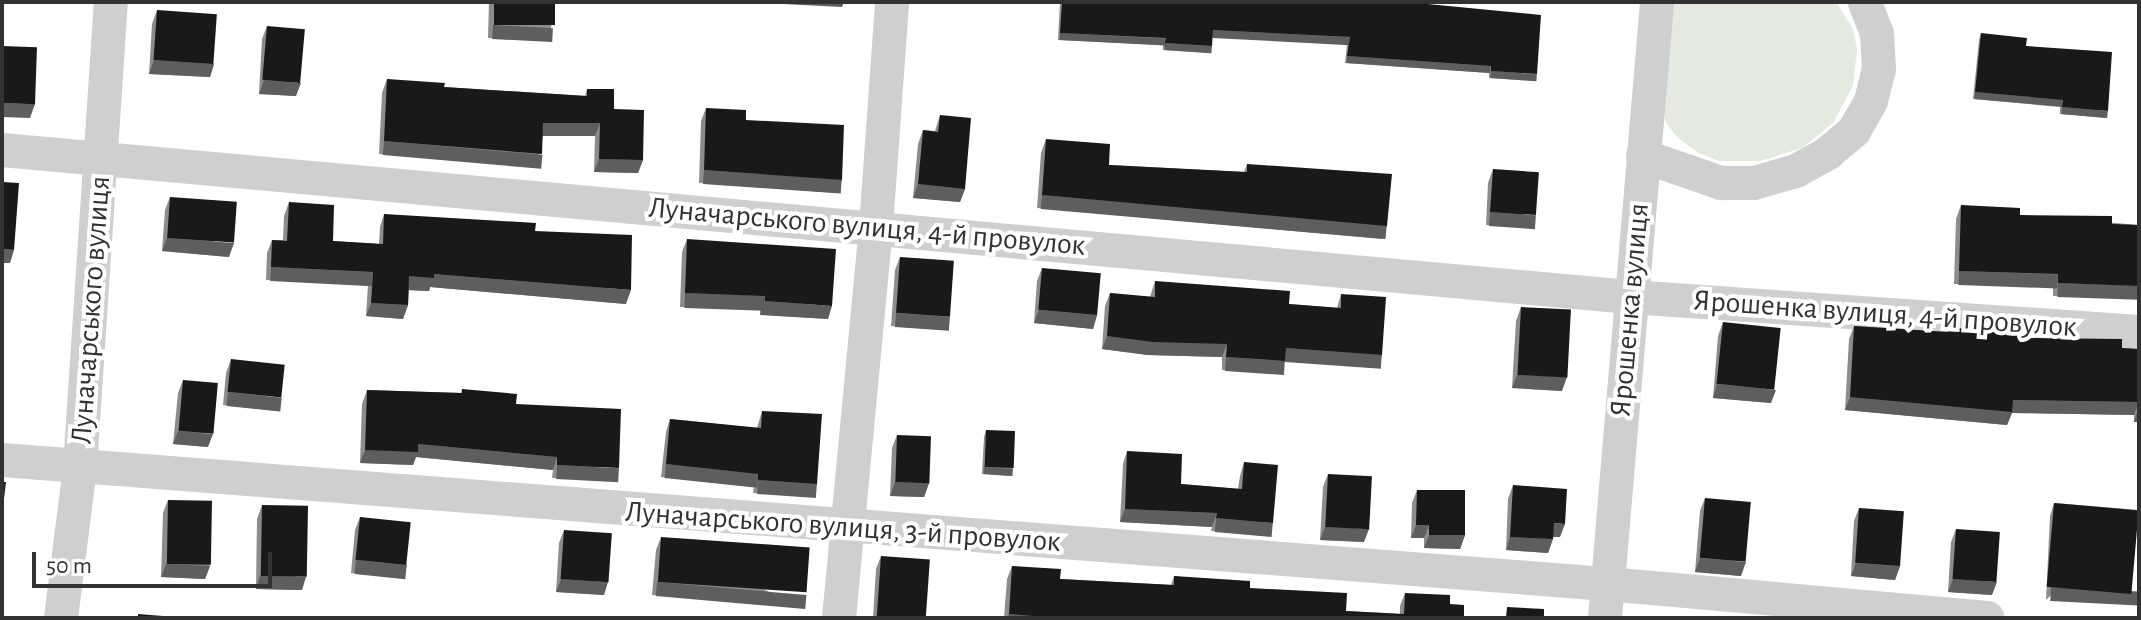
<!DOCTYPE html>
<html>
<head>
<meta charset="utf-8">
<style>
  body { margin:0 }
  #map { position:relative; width:2141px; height:620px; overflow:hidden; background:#fff; font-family:"Alegreya Sans",sans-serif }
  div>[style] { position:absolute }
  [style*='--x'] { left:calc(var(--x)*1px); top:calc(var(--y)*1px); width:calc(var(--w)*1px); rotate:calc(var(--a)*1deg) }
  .green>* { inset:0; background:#e4eadf }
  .street>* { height:34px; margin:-17px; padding:0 17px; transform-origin:17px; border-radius:17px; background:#cfcfcf }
  .wall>* { inset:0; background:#8c8c8c }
  .shaded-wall>* { inset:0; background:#5e5e5e; transform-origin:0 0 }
  .building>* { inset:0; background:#191919; transform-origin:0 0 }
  span { translate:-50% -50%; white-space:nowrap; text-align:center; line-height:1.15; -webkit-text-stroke:8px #fff; paint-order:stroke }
  .street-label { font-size:30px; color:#323232 }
  .frame { position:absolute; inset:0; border:4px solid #323232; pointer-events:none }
  .scale { position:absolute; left:32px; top:552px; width:240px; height:36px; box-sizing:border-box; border:4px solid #323232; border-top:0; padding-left:10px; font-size:24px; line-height:28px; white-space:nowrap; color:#323232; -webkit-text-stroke:6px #fff; paint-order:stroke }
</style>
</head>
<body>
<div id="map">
  <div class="green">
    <i style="clip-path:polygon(1671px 2px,1836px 2px,1853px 29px,1857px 49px,1853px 86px,1833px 123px,1802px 148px,1761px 161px,1718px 161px,1697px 152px,1678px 138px,1666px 123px,1660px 103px)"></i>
  </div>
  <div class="street">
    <i style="--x:2;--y:150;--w:1635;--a:5.16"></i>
    <i style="--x:1630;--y:297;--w:510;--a:3.93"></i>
    <i style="--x:1643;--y:156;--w:83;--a:19.1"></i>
    <i style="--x:1721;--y:183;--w:33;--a:0"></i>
    <i style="--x:1754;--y:183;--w:44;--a:-15.9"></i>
    <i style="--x:1796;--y:171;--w:37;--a:-29"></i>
    <i style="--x:1828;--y:153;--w:34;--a:-40"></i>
    <i style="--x:1854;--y:131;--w:34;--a:-60"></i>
    <i style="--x:1871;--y:101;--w:32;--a:-76"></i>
    <i style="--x:1879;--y:70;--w:36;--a:-93"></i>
    <i style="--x:1877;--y:34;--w:34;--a:-111"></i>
    <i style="--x:2;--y:460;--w:1610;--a:4.42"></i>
    <i style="--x:1607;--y:584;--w:382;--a:5.1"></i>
    <i style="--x:61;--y:618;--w:152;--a:-82.8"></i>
    <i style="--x:80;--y:467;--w:466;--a:-86.2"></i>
    <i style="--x:839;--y:618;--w:393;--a:-84.6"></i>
    <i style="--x:876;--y:227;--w:226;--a:-85.9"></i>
    <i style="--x:1605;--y:618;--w:618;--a:-85.17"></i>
  </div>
  <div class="wall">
    <i style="clip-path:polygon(489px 2px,555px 2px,549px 41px,488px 38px)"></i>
    <i style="clip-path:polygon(1060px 2px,1407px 2px,1535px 81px,1489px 78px,1489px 73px,1345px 63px,1347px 44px,1212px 37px,1212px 46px,1209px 53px,1163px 50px,1163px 45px,1058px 40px)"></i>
    <i style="clip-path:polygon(157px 10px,214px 64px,210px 77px,149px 74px,152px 24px)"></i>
    <i style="clip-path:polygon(267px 26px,296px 96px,259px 94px,262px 39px)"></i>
    <i style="clip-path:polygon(1981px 33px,2026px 46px,2106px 118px,2060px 114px,2060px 107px,1973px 99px,1979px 40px)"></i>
    <i style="clip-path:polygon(387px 79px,444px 87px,585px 96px,587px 89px,614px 109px,643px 160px,638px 173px,594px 172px,595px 136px,543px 136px,537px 167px,379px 154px,382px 93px)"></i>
    <i style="clip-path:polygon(706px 108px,746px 120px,842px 180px,837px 193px,699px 183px,701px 121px)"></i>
    <i style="clip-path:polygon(940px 115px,965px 189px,960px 202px,913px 198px,918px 144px,923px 130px,935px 131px)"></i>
    <i style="clip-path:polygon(1046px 139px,1109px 165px,1244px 172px,1247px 164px,1387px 226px,1382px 239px,1037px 208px,1041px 153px)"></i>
    <i style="clip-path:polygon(1493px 169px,1532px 228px,1486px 225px,1488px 183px)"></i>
    <i style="clip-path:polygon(170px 197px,229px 257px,162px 251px,165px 210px)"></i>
    <i style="clip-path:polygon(289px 202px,333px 241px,379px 244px,380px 227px,384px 214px,535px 231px,626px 304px,430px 287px,429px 291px,409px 290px,408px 305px,403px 319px,366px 316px,368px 285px,266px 280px,267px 253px,272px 240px,283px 240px,284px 216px)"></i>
    <i style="clip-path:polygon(1961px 205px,2020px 215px,2139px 225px,2139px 299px,2053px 296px,2053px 287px,1954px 284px,1956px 219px)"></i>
    <i style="clip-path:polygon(687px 239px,828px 319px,760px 315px,760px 310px,680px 307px,682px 252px)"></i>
    <i style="clip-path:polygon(900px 257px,946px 330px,891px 326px,895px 270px)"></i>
    <i style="clip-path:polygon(1042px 268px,1097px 315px,1093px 329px,1034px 323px,1037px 281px)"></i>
    <i style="clip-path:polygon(1155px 281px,1289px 304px,1337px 308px,1341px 294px,1382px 355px,1377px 368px,1285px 361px,1280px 374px,1222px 370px,1222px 357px,1148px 355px,1102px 349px,1105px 306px,1110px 293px,1150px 297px)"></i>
    <i style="clip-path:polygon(1521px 307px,1562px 391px,1512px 388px,1516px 321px)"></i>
    <i style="clip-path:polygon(1723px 322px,1771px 403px,1713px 398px,1718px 336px)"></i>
    <i style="clip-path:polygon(1854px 326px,1947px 332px,1949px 327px,2020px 338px,2122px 348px,2139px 349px,2139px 422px,2134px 422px,2134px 415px,2012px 413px,2007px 425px,1845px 410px,1849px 339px)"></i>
    <i style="clip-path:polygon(231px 359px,277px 411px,223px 405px,226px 373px)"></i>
    <i style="clip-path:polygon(183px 380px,208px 447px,173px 444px,178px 393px)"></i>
    <i style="clip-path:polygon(462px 389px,516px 404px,614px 481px,552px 478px,553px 470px,416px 457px,413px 465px,360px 463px,362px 404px,367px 390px,461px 393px)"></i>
    <i style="clip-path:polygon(762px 411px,817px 484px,812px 497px,753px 493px,754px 487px,661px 477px,666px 432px,670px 419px,757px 428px)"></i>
    <i style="clip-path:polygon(986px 430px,1013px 469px,1010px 476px,982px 474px,984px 437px)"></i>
    <i style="clip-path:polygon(897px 435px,929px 483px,924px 497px,890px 496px,892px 448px)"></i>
    <i style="clip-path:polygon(1127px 451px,1181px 484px,1238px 489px,1240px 476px,1244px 462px,1268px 536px,1211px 531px,1212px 527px,1120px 522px,1123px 464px)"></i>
    <i style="clip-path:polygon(1328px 474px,1364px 542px,1320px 540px,1323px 487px)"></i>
    <i style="clip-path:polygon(1513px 485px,1560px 537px,1553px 537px,1548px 553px,1506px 550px,1508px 499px)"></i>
    <i style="clip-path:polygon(1417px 490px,1465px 535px,1460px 549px,1424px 548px,1424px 538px,1411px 538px,1412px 503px)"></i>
    <i style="clip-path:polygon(1705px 498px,1741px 576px,1695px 572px,1700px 511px)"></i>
    <i style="clip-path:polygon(168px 500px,210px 566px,205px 579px,161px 577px,163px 513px)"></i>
    <i style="clip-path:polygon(2054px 503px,2139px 510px,2046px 600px,2050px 516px)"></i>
    <i style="clip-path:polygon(262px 505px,302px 590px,256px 589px,257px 519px)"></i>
    <i style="clip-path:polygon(1859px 508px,1900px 566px,1895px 580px,1851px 576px,1854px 521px)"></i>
    <i style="clip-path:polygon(360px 517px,407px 565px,403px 578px,351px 573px,355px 530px)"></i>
    <i style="clip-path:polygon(1956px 529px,1992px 595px,1948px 592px,1951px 542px)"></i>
    <i style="clip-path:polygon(564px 530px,604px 595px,556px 592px,559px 543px)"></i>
    <i style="clip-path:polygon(661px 537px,801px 608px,652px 595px,656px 550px)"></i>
    <i style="clip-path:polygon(881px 556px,927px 618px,873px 618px,876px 569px)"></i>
    <i style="clip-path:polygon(1012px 566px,1060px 579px,1171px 585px,1174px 576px,1250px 588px,1346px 611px,1400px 614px,1400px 606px,1405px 593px,1450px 604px,1464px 618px,1004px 618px,1007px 579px)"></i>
  </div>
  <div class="shaded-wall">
    <i style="clip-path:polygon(783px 2px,844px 2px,842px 7px,783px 4px)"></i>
    <i style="left:493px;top:25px;width:60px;height:14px;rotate:3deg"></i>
    <i style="left:1213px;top:30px;width:137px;height:8px;rotate:3deg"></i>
    <i style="left:1060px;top:33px;width:106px;height:7px;rotate:3deg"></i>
    <i style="left:1165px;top:43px;width:47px;height:7px;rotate:4deg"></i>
    <i style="left:1347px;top:56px;width:144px;height:7px;rotate:4deg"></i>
    <i style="clip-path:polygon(154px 60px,214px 64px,210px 77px,149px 74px)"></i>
    <i style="left:1491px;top:71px;width:46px;height:7px;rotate:4deg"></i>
    <i style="clip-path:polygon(264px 80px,301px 83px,296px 96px,259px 94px)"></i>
    <i style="left:1975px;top:92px;width:88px;height:7px;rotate:5deg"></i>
    <i style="clip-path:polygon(2px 103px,35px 104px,30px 118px,2px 117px)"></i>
    <i style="left:2062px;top:107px;width:46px;height:7px;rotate:5deg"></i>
    <i style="clip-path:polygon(543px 123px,600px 123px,595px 136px,538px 136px)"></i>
    <i style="left:384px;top:141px;width:159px;height:14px;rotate:5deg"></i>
    <i style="clip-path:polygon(599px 159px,643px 160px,638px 173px,594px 172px)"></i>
    <i style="left:704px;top:170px;width:138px;height:14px;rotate:4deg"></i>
    <i style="clip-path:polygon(918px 184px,965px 189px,960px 202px,913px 198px)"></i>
    <i style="left:1042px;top:195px;width:346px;height:14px;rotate:5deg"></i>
    <i style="left:1490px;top:212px;width:46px;height:14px;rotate:4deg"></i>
    <i style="clip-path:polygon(167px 238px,234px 243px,229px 257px,162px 251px)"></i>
    <i style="clip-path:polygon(2px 249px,14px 250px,10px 263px,2px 263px)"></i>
    <i style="left:271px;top:267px;width:102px;height:14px;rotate:3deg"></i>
    <i style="left:1959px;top:271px;width:99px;height:14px;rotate:2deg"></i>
    <i style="clip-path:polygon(434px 274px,631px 290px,626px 304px,430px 287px,429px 291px,405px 290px,409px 276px)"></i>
    <i style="left:2058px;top:283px;width:81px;height:14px;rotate:2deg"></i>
    <i style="left:685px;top:293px;width:80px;height:15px;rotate:2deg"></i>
    <i style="clip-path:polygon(765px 301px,832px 306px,828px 319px,760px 315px)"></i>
    <i style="clip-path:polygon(371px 303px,408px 305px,403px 319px,366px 316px)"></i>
    <i style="clip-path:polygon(1039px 310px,1097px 315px,1093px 329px,1034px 323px)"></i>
    <i style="left:896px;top:313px;width:54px;height:14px;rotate:4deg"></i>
    <i style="clip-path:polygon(1107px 336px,1227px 344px,1222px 357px,1148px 355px,1102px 349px)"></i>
    <i style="left:1286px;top:348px;width:96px;height:14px;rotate:4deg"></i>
    <i style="left:1226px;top:357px;width:59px;height:14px;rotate:4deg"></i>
    <i style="clip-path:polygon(1517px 375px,1567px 377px,1562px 391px,1512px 388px)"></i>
    <i style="clip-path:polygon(1717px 384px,1776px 390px,1771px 403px,1713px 398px)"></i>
    <i style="left:228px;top:392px;width:54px;height:14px;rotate:6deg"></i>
    <i style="clip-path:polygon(1850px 397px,2013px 400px,2139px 402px,2134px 415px,2012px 413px,2007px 425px,1845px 410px)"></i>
    <i style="clip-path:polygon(2138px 409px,2139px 422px,2134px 422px)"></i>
    <i style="clip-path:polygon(178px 431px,213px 434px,208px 447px,173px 444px)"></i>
    <i style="clip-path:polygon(418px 444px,557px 457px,553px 470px,416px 457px,413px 465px,360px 463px,365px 450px)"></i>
    <i style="left:666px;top:464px;width:93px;height:14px;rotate:6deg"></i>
    <i style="left:557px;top:465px;width:62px;height:14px;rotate:3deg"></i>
    <i style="left:984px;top:467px;width:29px;height:7px;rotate:4deg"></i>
    <i style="left:758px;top:480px;width:59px;height:14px;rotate:4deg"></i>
    <i style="clip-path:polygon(895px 482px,929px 483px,924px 497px,890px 496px)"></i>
    <i style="clip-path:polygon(1125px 509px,1217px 513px,1212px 527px,1120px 522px)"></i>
    <i style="left:1216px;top:518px;width:57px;height:14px;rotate:5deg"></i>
    <i style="clip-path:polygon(1554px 523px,1565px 524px,1560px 537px,1549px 537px)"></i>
    <i style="clip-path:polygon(1416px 525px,1429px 525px,1424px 538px,1411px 538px)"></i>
    <i style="clip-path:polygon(1325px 527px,1369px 529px,1364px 542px,1320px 540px)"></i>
    <i style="clip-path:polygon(1429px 535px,1465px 535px,1460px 549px,1424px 548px)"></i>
    <i style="clip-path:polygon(1510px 537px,1553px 539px,1548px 553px,1506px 550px)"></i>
    <i style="clip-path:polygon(1700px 558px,1746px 562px,1741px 576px,1695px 572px)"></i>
    <i style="left:356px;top:560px;width:51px;height:14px;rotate:6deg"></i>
    <i style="clip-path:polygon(1856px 563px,1900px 566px,1895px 580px,1851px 576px)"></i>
    <i style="clip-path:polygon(166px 564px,210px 566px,205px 579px,161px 577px)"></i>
    <i style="clip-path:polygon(260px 576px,306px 577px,302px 590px,256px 589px)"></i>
    <i style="clip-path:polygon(561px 579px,608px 582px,604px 595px,556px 592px)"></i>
    <i style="clip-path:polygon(1953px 579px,1997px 582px,1992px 595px,1948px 592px)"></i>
    <i style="left:657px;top:582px;width:150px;height:14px;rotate:5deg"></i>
    <i style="left:2051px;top:587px;width:88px;height:14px;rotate:3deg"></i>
    <i style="clip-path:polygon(1009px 614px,1054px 618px,1007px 618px)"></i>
  </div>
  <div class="building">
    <i style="left:494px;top:2px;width:61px;height:23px"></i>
    <i style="clip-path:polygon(1062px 2px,1407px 2px,1541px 15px,1537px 74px,1491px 71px,1491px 66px,1347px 56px,1350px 37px,1213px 30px,1212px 46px,1165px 43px,1166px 38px,1060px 33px)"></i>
    <i style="left:157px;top:10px;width:60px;height:50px;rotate:4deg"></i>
    <i style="left:267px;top:26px;width:38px;height:54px;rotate:5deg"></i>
    <i style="clip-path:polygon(1981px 33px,2027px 38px,2026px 46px,2112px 52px,2108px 111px,2062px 107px,2063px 100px,1975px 92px)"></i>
    <i style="left:2px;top:46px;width:35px;height:57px;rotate:2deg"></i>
    <i style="clip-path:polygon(387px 79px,445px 83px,444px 87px,587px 96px,587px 89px,614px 89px,614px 109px,644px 110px,643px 160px,599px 159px,600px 123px,543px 123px,542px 154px,384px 141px)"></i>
    <i style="clip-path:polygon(706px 108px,746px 110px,746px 120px,844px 125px,842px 180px,704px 170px)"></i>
    <i style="clip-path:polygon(940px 115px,971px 118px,965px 189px,918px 184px,923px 130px,938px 132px)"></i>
    <i style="clip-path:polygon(1046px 139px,1110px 144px,1109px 165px,1247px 172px,1247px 164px,1392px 174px,1387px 226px,1042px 195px)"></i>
    <i style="left:1493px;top:169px;width:46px;height:43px;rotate:4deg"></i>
    <i style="clip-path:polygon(2px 182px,19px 183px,14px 250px,2px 249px)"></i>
    <i style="left:170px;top:197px;width:67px;height:41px;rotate:4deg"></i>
    <i style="clip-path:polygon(289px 202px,334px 205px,333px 241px,383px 244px,384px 214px,536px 223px,535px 231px,632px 235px,631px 290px,434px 274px,434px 278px,409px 276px,408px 305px,371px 303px,373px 272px,271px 267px,272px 240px,287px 241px)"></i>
    <i style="clip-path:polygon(1961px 205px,2020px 208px,2020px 215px,2112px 216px,2112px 224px,2139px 225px,2139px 286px,2058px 283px,2058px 274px,1959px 271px)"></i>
    <i style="clip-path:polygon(687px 239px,836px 249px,832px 306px,765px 301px,765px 296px,685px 293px)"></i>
    <i style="left:900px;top:257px;width:54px;height:56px;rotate:4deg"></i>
    <i style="left:1042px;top:268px;width:59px;height:42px;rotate:5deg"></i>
    <i style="clip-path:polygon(1155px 281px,1290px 291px,1289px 304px,1341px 308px,1341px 294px,1386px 297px,1382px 355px,1286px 348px,1285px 361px,1226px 357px,1227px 344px,1153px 342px,1107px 336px,1110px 293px,1155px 297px)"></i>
    <i style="left:1521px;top:307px;width:50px;height:68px;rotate:3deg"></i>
    <i style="left:1723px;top:322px;width:58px;height:62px;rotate:6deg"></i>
    <i style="clip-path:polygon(1854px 326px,1948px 332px,1949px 327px,2020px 335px,2020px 338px,2122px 339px,2122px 348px,2139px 349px,2139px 409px,2139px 402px,2013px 400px,2012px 412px,1850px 397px)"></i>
    <i style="left:231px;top:359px;width:54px;height:33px;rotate:6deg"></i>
    <i style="clip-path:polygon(2px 367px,4px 367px,2px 395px)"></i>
    <i style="left:183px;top:380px;width:35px;height:51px;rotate:5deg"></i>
    <i style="clip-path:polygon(462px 389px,517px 394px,516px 404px,621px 409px,619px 468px,557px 465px,557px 457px,418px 444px,418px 452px,365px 450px,367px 390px,462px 393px)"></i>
    <i style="clip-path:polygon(762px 411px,822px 414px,817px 484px,758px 480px,758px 474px,666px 464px,670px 419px,761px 428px)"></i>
    <i style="left:986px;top:430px;width:29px;height:37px;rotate:2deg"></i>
    <i style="left:897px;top:435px;width:34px;height:47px;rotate:2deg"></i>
    <i style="clip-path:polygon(1127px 451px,1182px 454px,1181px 484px,1242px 489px,1244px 462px,1278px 465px,1273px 523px,1216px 518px,1217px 513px,1125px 509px)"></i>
    <i style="left:1328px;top:474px;width:44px;height:53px;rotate:3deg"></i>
    <i style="clip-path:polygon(2px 482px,6px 482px,2px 515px)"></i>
    <i style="clip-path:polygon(1513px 485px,1567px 489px,1565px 524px,1554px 523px,1553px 539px,1510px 537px)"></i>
    <i style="clip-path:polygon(1417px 490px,1465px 490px,1465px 535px,1429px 535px,1429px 525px,1416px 525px)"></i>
    <i style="left:1705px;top:498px;width:46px;height:60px;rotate:5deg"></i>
    <i style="left:168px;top:500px;width:44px;height:64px;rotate:1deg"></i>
    <i style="left:2054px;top:503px;width:85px;height:84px;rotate:5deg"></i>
    <i style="left:262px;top:505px;width:46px;height:71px;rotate:1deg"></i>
    <i style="left:1859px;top:508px;width:45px;height:55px;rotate:4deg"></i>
    <i style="left:360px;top:517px;width:51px;height:43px;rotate:6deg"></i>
    <i style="left:1956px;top:529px;width:44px;height:50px;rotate:4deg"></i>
    <i style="left:564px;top:530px;width:48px;height:49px;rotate:4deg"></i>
    <i style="left:661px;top:537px;width:149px;height:45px;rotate:4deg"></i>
    <i style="left:881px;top:556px;width:49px;height:62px;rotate:4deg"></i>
    <i style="clip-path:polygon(1012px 566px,1061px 569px,1060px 579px,1174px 585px,1174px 576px,1250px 581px,1250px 588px,1347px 593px,1346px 611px,1404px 614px,1405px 593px,1450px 595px,1450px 604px,1464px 605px,1464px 618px,1054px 618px,1009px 614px)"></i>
    <i style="clip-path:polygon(1507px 607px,1544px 609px,1544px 618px,1506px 618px)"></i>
    <i style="clip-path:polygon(138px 614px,188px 618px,138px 618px)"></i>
  </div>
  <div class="street-label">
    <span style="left:867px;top:227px;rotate:5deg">Луначарського вулиця, 4-й провулок</span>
    <span style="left:91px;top:310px;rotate:-86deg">Луначарського вулиця</span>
    <span style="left:1630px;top:310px;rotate:-85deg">Ярошенка вулиця</span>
    <span style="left:1885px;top:314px;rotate:4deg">Ярошенка вулиця, 4-й провулок</span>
    <span style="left:843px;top:527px;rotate:4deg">Луначарського вулиця, 3-й провулок</span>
  </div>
  <div class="frame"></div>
  <div class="scale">50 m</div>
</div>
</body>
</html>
